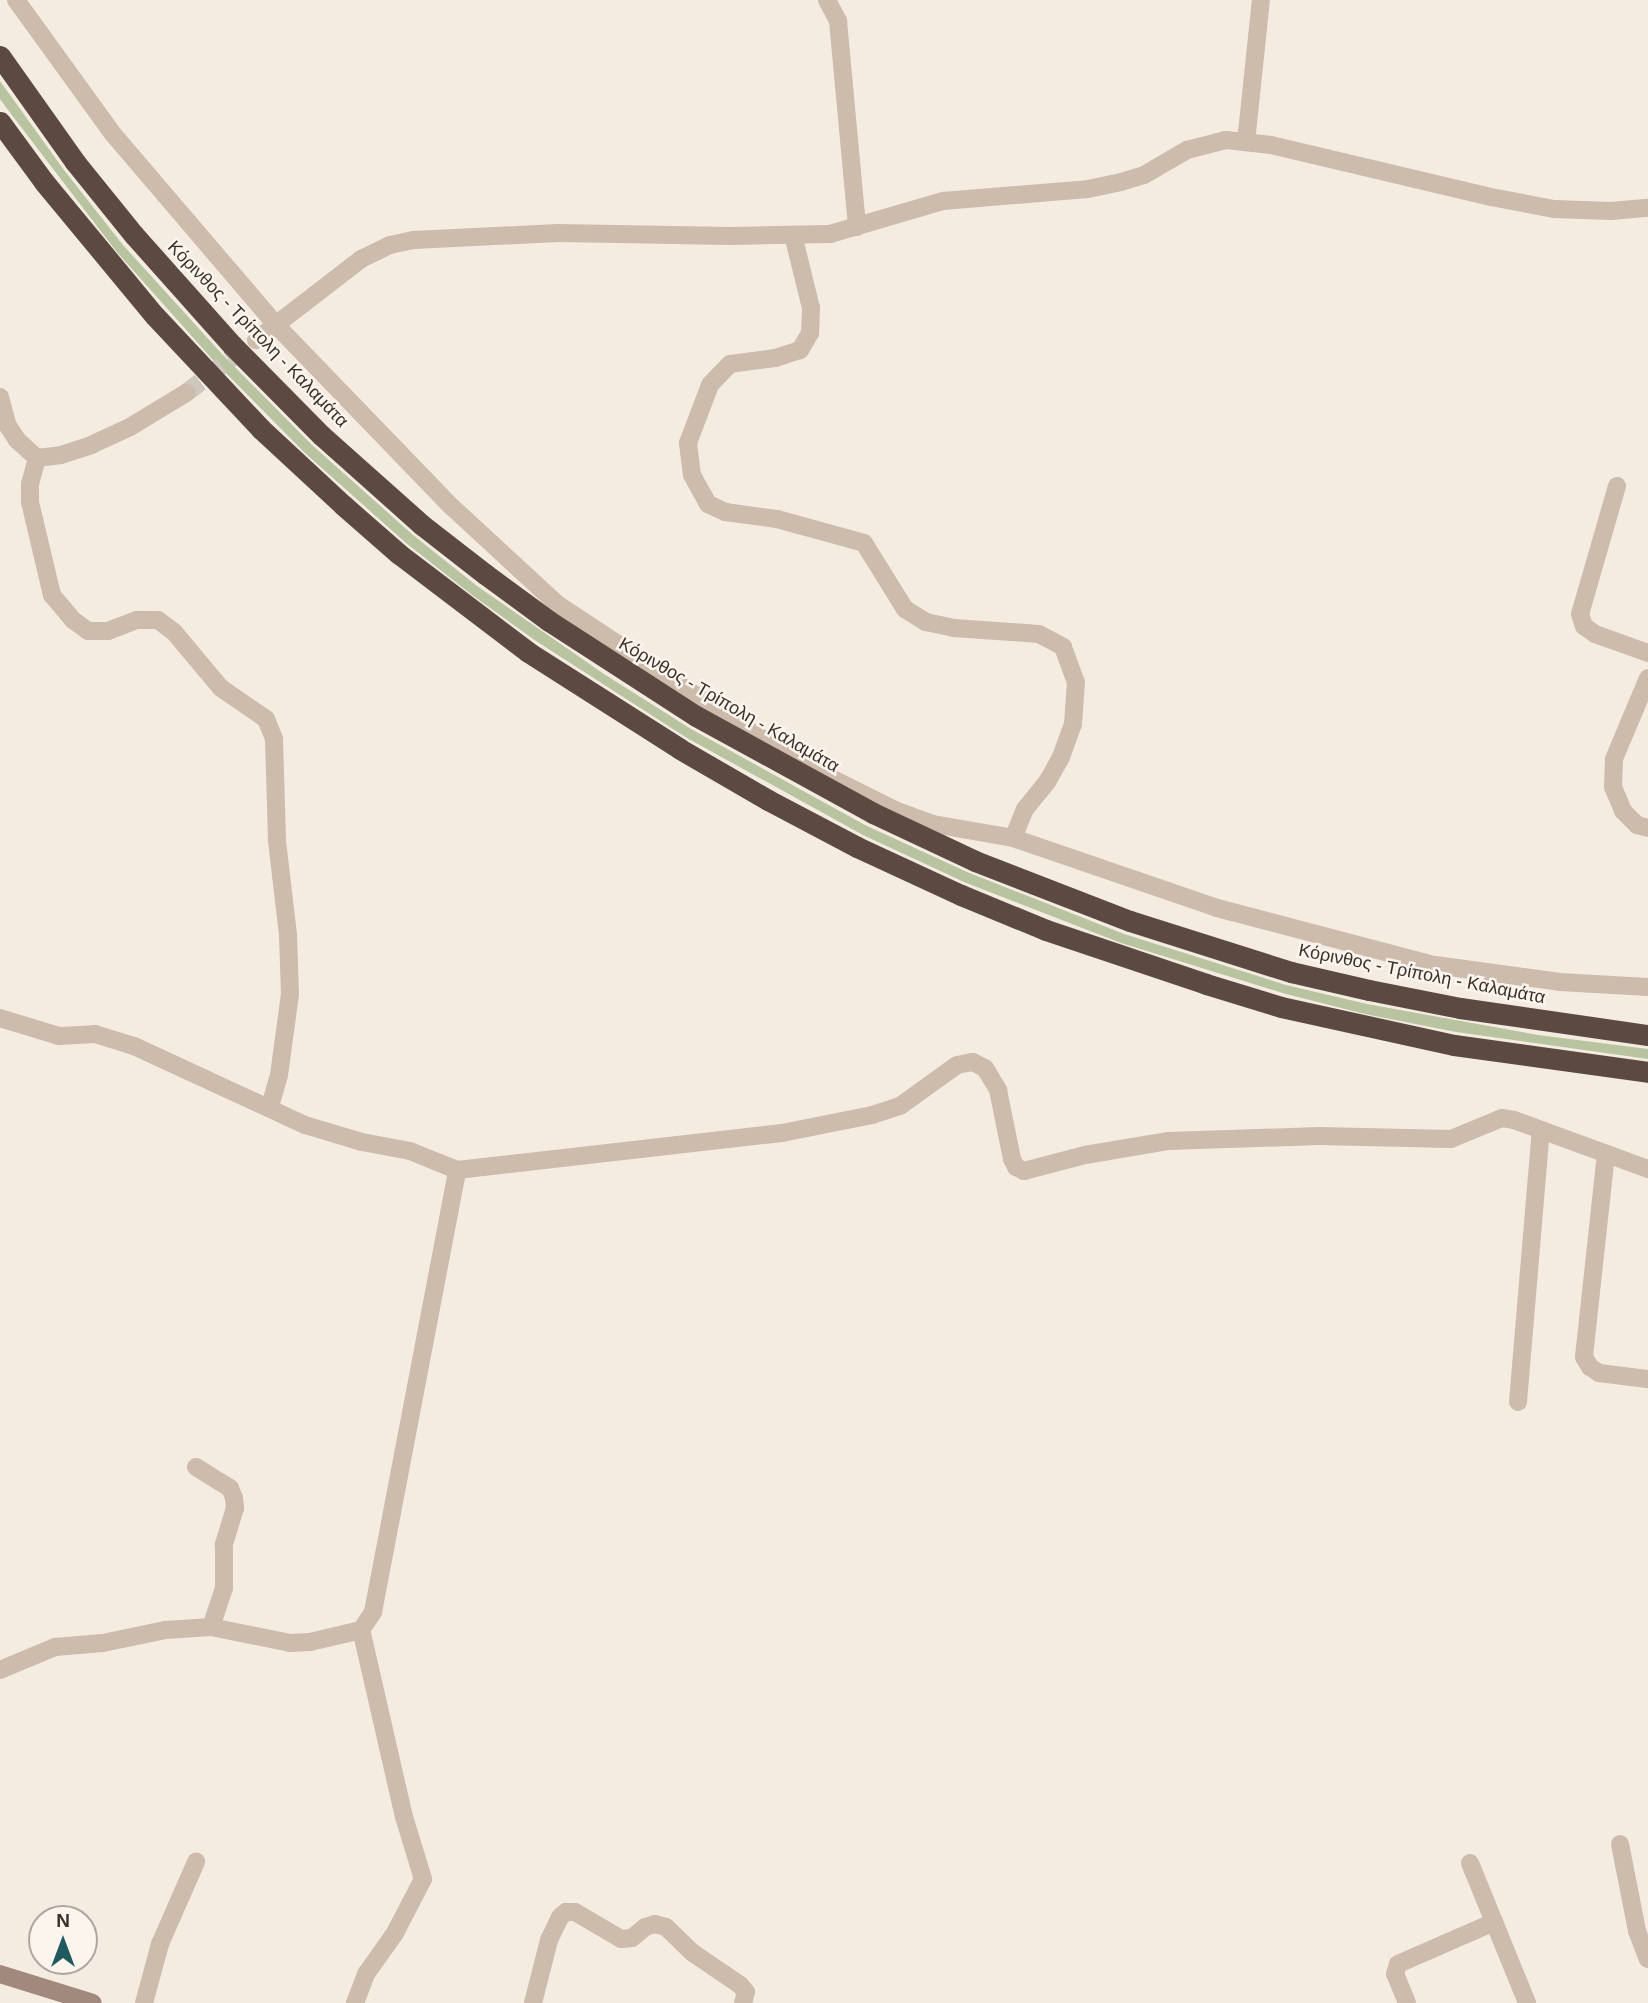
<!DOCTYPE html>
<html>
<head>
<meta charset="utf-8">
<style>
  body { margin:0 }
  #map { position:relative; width:1648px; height:2003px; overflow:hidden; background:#f4ebe1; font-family:Arial,sans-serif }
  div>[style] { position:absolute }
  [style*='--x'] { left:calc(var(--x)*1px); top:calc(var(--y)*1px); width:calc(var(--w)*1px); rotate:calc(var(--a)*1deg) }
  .green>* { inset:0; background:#b8c4a0 }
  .street-tunnel>* { height:18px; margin-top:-9px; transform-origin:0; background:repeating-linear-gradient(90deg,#cfc6bd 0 18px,transparent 0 27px) }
  .street>* { height:18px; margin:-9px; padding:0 9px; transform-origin:9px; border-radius:9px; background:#cdbbac }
  .secondary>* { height:18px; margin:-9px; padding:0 9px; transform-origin:9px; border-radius:9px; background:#a18a7d }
  .highway>* { height:21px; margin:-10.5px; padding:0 10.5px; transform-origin:10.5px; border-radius:10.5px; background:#5c4a42 }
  span { translate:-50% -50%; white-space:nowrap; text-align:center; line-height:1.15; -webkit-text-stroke:5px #fbf5ee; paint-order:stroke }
  .street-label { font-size:18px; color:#3b302b }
  .north { position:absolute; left:28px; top:1905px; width:70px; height:70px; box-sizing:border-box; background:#fbf5ee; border:2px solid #aea6a0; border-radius:50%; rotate:0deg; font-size:19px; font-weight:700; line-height:28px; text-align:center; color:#3b302b }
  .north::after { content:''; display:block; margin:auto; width:24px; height:32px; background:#1f5a5e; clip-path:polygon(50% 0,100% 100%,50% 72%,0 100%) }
</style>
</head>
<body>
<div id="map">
  <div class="green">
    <i style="clip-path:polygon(0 81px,64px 170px,123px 245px,222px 354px,312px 445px,413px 535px,477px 586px,604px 674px,691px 729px,865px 825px,967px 872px,1124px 934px,1286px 985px,1367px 1004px,1538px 1035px,1648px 1049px,1648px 1059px,1456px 1032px,1365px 1014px,1286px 994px,1121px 943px,964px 882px,863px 835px,687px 738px,536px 641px,472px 595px,406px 543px,305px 453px,213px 360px,116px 251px,8px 110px,0 99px)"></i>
  </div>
  <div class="street-tunnel">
    <i style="--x:186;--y:393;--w:81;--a:-37.4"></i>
  </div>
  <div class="street">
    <i style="--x:16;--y:0;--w:165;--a:54.1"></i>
    <i style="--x:113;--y:134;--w:251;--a:49.5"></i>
    <i style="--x:276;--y:325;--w:253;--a:46"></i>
    <i style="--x:452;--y:507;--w:143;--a:42.7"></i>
    <i style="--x:557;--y:604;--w:225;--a:33.4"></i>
    <i style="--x:745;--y:728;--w:79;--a:31.1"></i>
    <i style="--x:813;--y:769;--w:94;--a:26.6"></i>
    <i style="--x:897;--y:811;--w:38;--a:20"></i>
    <i style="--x:933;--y:824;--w:81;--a:9.9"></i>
    <i style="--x:1013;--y:838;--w:216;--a:18.9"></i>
    <i style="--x:1217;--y:908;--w:225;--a:14.7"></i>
    <i style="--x:1435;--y:965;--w:126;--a:7.7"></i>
    <i style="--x:1560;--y:982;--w:88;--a:3.3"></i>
    <i style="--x:827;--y:0;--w:24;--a:62"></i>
    <i style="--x:838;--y:21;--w:207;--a:84.7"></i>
    <i style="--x:1246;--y:142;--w:143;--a:-84"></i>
    <i style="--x:793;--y:235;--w:75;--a:76.1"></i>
    <i style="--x:811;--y:308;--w:25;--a:92"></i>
    <i style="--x:810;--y:333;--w:20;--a:120"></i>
    <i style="--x:800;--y:350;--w:26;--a:162"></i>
    <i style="--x:775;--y:358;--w:45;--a:172.4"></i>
    <i style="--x:730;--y:364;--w:29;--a:134"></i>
    <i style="--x:710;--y:385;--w:62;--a:110.8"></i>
    <i style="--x:688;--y:443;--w:32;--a:83"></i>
    <i style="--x:692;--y:475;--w:33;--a:61"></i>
    <i style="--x:708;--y:504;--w:19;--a:25"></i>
    <i style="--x:725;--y:512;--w:52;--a:7.7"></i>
    <i style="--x:777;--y:519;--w:90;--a:15.4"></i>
    <i style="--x:864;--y:543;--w:78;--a:58.2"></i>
    <i style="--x:905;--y:609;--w:25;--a:32"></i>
    <i style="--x:926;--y:622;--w:29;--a:12"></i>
    <i style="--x:954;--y:628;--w:85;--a:4"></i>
    <i style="--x:1039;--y:634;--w:27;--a:28"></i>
    <i style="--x:1063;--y:647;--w:37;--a:70"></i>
    <i style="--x:1076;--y:682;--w:42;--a:94.1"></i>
    <i style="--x:1073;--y:724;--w:35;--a:110"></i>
    <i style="--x:1061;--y:757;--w:29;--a:119"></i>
    <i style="--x:1047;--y:782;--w:35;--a:129"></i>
    <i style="--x:1025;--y:809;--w:31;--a:112"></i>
    <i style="--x:256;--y:340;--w:133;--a:-37.6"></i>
    <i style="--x:361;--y:259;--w:32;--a:-26"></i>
    <i style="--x:390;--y:245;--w:25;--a:-12"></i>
    <i style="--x:414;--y:240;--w:144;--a:-2.8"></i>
    <i style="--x:558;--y:233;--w:173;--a:1"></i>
    <i style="--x:731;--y:236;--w:99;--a:-1.2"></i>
    <i style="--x:830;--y:234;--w:118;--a:-16.3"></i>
    <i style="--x:943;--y:201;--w:145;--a:-4.7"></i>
    <i style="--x:1088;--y:189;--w:34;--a:-12"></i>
    <i style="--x:1121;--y:182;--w:24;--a:-17"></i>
    <i style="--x:1144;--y:175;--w:50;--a:-30.2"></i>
    <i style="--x:1187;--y:150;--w:40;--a:-14.4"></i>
    <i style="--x:1226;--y:140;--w:45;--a:6.3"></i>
    <i style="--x:1271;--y:145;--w:226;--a:13.3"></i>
    <i style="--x:1491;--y:197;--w:64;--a:10.8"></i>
    <i style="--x:1554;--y:209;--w:57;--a:2"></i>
    <i style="--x:1611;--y:211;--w:37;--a:-5"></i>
    <i style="--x:0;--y:397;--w:30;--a:75"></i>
    <i style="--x:8;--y:426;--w:17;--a:57"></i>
    <i style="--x:17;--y:440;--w:27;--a:42"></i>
    <i style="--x:37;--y:458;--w:24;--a:-7"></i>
    <i style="--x:61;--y:455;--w:32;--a:-18"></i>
    <i style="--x:91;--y:445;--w:43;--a:-24.8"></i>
    <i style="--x:130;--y:427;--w:66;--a:-31.3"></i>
    <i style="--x:37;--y:458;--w:27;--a:105"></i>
    <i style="--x:30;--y:484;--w:18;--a:90"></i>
    <i style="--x:30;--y:502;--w:96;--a:76.7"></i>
    <i style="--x:52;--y:595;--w:33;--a:50"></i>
    <i style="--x:73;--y:620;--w:19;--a:36"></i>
    <i style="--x:88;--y:631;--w:20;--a:0"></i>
    <i style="--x:108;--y:631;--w:31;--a:-21"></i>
    <i style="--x:137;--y:620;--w:21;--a:0"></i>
    <i style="--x:158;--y:620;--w:20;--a:37"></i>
    <i style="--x:174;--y:632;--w:73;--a:50"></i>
    <i style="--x:221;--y:688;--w:55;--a:34.6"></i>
    <i style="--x:266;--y:719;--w:22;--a:68"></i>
    <i style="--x:274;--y:739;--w:102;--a:88.3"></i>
    <i style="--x:277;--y:841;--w:95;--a:83.3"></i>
    <i style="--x:288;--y:935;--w:59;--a:88.1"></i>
    <i style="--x:290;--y:994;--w:82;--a:97.7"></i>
    <i style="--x:279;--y:1075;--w:33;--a:106"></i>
    <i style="--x:1617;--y:486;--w:133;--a:106.1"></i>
    <i style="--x:1580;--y:614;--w:13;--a:72"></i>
    <i style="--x:1584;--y:626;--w:14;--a:36"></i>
    <i style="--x:1595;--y:634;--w:56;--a:19.7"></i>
    <i style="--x:1648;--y:678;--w:88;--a:112.8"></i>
    <i style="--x:1614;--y:759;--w:28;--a:92"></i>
    <i style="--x:1613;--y:787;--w:26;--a:67"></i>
    <i style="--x:1623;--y:811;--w:20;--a:45"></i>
    <i style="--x:1637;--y:825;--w:11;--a:15"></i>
    <i style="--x:0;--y:1018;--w:62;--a:17"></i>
    <i style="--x:59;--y:1036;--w:36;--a:-3"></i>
    <i style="--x:95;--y:1034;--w:41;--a:17.1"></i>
    <i style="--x:134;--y:1046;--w:188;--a:24.8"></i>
    <i style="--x:305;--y:1125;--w:59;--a:16.6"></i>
    <i style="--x:362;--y:1142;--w:49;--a:10.6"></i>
    <i style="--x:410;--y:1151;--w:51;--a:22"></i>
    <i style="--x:457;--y:1170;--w:327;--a:-6.5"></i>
    <i style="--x:782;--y:1133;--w:92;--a:-11.3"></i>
    <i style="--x:872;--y:1115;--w:29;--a:-18"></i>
    <i style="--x:900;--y:1106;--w:70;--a:-35.7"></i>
    <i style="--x:957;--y:1065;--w:16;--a:-11"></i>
    <i style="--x:973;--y:1062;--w:13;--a:27"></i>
    <i style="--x:985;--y:1068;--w:26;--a:59"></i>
    <i style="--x:998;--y:1090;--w:70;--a:78.5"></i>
    <i style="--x:1012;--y:1159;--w:9;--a:63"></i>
    <i style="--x:1016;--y:1167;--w:9;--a:27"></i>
    <i style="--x:1024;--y:1171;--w:63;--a:-14.7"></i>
    <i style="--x:1085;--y:1155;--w:85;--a:-9.5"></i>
    <i style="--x:1169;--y:1141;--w:150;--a:-1.9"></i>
    <i style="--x:1319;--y:1136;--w:132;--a:1.3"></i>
    <i style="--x:1451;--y:1139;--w:55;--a:-22.4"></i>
    <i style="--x:1502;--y:1118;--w:12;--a:9"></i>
    <i style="--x:1514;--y:1120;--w:143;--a:20.1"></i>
    <i style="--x:1606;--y:1154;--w:204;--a:96.2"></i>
    <i style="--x:1584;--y:1357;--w:12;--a:59"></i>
    <i style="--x:1590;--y:1367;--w:11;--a:34"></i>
    <i style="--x:1599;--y:1373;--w:49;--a:7"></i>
    <i style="--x:1518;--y:1402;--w:273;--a:-85.2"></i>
    <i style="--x:196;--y:1467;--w:40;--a:32"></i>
    <i style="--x:230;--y:1488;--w:11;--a:68"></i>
    <i style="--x:234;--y:1498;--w:10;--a:84"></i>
    <i style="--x:235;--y:1508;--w:39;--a:107"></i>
    <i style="--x:224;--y:1545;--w:43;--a:90"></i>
    <i style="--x:224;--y:1588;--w:41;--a:108.4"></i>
    <i style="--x:0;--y:1670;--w:60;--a:-22.7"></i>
    <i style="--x:55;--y:1647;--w:48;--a:-4.8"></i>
    <i style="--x:103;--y:1643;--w:63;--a:-11.8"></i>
    <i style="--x:165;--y:1630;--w:46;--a:-3.7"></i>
    <i style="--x:211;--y:1627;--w:81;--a:11.4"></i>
    <i style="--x:290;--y:1643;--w:20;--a:-3"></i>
    <i style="--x:310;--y:1642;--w:52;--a:-13.2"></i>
    <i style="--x:1620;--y:1844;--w:89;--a:78.9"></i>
    <i style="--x:1637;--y:1931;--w:30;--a:69"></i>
    <i style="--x:1470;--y:1863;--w:151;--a:67.8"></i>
    <i style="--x:144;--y:2003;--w:61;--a:-74.8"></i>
    <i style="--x:160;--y:1944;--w:90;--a:-66.3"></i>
    <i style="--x:355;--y:2003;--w:31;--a:-69"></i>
    <i style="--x:366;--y:1974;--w:50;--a:-54.7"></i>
    <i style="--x:395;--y:1933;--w:61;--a:-62.6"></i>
    <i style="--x:423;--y:1879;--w:65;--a:-107"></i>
    <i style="--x:404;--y:1817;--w:192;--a:-102.9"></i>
    <i style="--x:361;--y:1630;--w:22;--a:-56"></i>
    <i style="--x:373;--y:1612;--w:450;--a:-79.2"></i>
    <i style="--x:533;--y:2003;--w:65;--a:-75.7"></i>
    <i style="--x:549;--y:1940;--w:25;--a:-64"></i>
    <i style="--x:560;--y:1917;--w:8;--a:-40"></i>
    <i style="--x:566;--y:1912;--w:9;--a:0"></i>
    <i style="--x:575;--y:1912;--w:53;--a:30.4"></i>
    <i style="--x:621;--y:1939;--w:11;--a:-5"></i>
    <i style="--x:632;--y:1938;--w:17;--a:-40"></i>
    <i style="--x:645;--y:1927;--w:10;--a:-17"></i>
    <i style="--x:655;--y:1924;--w:11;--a:15"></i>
    <i style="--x:666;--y:1927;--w:37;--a:44"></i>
    <i style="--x:693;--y:1953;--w:57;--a:34.2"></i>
    <i style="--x:740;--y:1985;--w:9;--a:49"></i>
    <i style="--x:746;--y:1992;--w:11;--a:105"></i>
    <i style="--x:1407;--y:2003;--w:31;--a:-112"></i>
    <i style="--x:1395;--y:1974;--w:10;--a:-73"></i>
    <i style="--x:1398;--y:1964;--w:105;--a:-23.6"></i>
  </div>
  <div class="secondary">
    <i style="--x:0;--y:1974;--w:97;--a:17.3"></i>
  </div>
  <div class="highway">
    <i style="--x:0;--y:56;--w:130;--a:54.7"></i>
    <i style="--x:75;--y:162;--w:94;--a:51.1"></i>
    <i style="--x:134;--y:235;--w:147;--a:48.3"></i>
    <i style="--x:232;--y:345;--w:127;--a:45.3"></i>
    <i style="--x:321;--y:435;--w:135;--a:41.7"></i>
    <i style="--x:422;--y:525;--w:80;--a:37.9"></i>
    <i style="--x:485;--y:574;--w:79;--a:36.3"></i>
    <i style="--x:549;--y:621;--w:175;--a:32.9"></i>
    <i style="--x:696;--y:716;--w:202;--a:28.7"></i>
    <i style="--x:873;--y:813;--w:113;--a:25.2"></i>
    <i style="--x:975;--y:861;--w:166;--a:21.2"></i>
    <i style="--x:1130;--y:921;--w:169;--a:17.6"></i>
    <i style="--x:1291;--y:972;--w:80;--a:13"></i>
    <i style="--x:1369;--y:990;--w:93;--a:11.2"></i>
    <i style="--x:1460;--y:1008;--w:190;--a:8.2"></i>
    <i style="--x:0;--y:122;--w:74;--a:53.7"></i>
    <i style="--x:44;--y:182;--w:174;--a:50.4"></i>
    <i style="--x:155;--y:316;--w:155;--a:46.8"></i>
    <i style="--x:261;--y:429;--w:112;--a:42.8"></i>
    <i style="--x:343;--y:505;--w:74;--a:41.2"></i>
    <i style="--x:399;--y:554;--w:162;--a:37.2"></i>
    <i style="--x:528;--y:652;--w:180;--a:32.5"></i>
    <i style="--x:680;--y:749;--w:102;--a:30.1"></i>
    <i style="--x:768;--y:800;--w:101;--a:27.8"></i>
    <i style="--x:857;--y:847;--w:115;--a:24.8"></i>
    <i style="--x:961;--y:895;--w:92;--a:22.4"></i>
    <i style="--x:1046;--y:930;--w:169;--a:18.6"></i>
    <i style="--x:1206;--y:984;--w:78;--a:17"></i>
    <i style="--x:1281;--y:1007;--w:177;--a:12.4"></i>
    <i style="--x:1454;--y:1045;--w:196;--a:7.9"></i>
  </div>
  <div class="street-label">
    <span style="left:258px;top:334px;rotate:46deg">Κόρινθος - Τρίπολη - Καλαμάτα</span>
    <span style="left:729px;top:705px;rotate:30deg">Κόρινθος - Τρίπολη - Καλαμάτα</span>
    <span style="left:1422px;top:974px;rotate:11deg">Κόρινθος - Τρίπολη - Καλαμάτα</span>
  </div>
  <div class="north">N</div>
</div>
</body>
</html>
